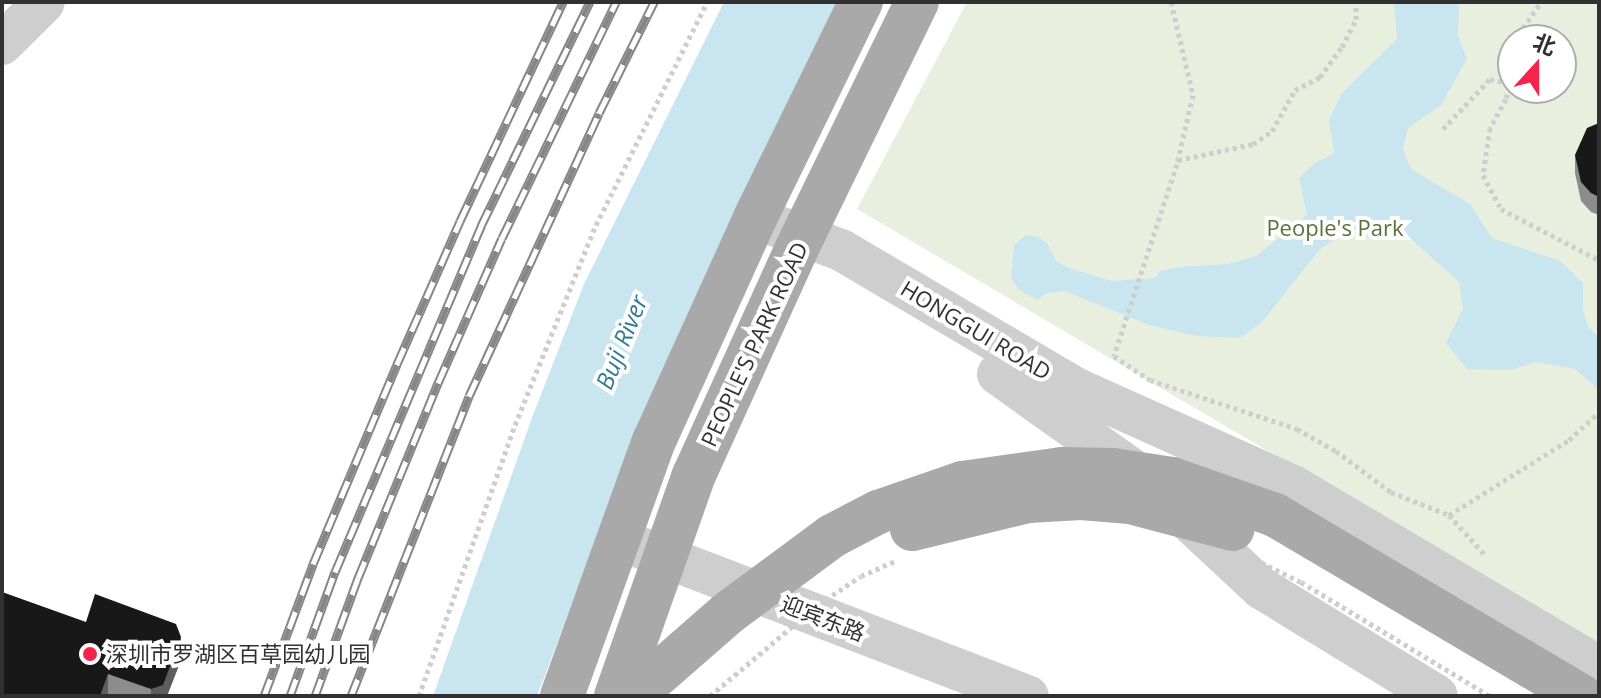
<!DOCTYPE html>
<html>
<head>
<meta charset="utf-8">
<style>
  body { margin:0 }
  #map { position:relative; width:1601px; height:698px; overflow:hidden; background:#fff; font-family:"Open Sans","Noto Sans SC",sans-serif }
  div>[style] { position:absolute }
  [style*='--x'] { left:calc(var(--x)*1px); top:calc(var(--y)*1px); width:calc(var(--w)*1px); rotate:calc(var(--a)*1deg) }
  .green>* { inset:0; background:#e9efde }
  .water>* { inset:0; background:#c8e5f0 }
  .path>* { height:5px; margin-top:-2.5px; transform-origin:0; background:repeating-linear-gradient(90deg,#cecece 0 4px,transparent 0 8px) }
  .minor>* { height:42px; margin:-21px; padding:0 21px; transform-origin:21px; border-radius:21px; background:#cecece }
  .major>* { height:44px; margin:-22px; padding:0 22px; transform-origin:22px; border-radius:22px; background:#a9a9a9 }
  .rail>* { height:9px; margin-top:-4.5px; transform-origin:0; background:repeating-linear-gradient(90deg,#fff 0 18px,#868686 0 36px); box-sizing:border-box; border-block:2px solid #868686 }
  .path-bridge>* { height:5px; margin-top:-2.5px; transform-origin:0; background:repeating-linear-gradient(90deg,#cecece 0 4px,transparent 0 8px) }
  .major-bridge>* { height:44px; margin:-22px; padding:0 22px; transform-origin:22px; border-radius:22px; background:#a9a9a9 }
  .wall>* { inset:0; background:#8c8c8c }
  .shaded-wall>* { inset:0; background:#5d5d5d }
  .building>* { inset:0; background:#181818 }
  .dots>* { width:22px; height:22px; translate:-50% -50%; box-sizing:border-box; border:4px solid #fff; border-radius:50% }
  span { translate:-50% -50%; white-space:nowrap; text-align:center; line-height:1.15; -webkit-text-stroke:8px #fff; paint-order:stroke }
  .park-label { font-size:22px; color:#5a7139 }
  .street-label { font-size:22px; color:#313131 }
  .poi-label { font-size:22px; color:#313131 }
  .left { translate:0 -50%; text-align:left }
  .water-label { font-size:24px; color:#347a95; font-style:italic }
  .frame { position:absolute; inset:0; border:4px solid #313131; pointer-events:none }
  .north { position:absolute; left:1497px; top:24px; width:80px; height:80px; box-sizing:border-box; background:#fff; border:2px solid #adadad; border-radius:50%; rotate:21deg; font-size:22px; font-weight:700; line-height:32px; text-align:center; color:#313131 }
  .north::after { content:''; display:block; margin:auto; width:28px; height:36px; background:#f6244c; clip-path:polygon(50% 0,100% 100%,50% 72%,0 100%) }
</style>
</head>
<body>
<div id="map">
  <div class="green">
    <i style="clip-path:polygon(evenodd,967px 2px,1599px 2px,1599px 646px,857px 209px,967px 2px,1513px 40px,1561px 40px,1561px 88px,1513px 88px,1513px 40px)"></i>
  </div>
  <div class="water">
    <i style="clip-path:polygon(724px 2px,840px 2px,579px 585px,537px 696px,433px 696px,533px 415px,584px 284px)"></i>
    <i style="clip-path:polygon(1394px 2px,1459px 2px,1458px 36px,1467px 59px,1441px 105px,1408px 128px,1403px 149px,1411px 169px,1470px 204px,1492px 238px,1560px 261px,1583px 283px,1583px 310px,1588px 326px,1599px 338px,1599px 390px,1575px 369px,1535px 362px,1511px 370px,1467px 369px,1446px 343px,1463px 309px,1459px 282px,1411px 239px,1372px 226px,1353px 229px,1320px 249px,1262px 322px,1240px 338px,1196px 336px,1149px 325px,1064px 291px,1047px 293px,1037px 300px,1019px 290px,1011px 278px,1014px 245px,1026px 235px,1038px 237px,1047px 243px,1056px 261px,1069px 268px,1112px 281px,1155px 278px,1160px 271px,1179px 267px,1228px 264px,1256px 256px,1307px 215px,1299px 178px,1315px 163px,1334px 154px,1329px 120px,1342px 93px,1397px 39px)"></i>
  </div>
  <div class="path">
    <i style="--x:1171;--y:2;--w:96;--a:76.7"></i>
    <i style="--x:1193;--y:95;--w:71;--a:103.1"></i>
    <i style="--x:1177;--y:164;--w:202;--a:108.2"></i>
    <i style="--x:1114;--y:356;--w:43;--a:33.7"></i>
    <i style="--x:1150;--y:380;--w:155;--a:18.4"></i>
    <i style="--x:1297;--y:429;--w:45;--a:29.4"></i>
    <i style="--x:1336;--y:451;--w:69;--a:36.7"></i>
    <i style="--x:1391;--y:492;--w:62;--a:21.6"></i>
    <i style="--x:1449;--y:515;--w:54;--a:48"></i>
    <i style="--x:1520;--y:40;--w:12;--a:-76"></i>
    <i style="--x:1523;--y:28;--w:32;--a:-55"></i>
    <i style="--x:1513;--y:71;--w:29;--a:104"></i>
    <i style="--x:1506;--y:99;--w:33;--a:119"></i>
    <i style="--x:1490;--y:128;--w:48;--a:98.5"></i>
    <i style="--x:1483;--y:175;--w:38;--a:62"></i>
    <i style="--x:1501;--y:209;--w:110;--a:27.5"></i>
    <i style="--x:1443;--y:129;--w:69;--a:-46.8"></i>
    <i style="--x:1490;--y:79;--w:21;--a:14"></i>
    <i style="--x:1178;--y:160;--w:77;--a:-12"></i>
    <i style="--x:1253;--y:144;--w:23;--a:-34"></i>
    <i style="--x:1272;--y:131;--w:47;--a:-60.7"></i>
    <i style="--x:1295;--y:90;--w:28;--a:-27"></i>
    <i style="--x:1320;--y:77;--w:37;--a:-54"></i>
    <i style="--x:1342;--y:47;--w:31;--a:-63"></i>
    <i style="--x:1356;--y:19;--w:17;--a:-90"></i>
    <i style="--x:1449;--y:515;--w:142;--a:-32"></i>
    <i style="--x:1569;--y:440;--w:41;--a:-43"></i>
    <i style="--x:419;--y:696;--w:288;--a:-70.5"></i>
    <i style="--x:515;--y:425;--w:216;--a:-68"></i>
    <i style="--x:596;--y:225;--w:249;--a:-63.5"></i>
  </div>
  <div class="minor">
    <i style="--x:2;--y:44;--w:59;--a:-45"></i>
    <i style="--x:755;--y:218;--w:92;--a:20.4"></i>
    <i style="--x:841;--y:250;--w:274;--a:30.5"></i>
    <i style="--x:1077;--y:389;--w:237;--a:24.2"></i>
    <i style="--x:1293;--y:486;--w:356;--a:30.6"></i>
    <i style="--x:998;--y:374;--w:176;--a:35.5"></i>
    <i style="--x:1141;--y:476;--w:164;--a:43"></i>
    <i style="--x:1261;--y:588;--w:206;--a:31.5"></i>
    <i style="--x:618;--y:539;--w:439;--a:21"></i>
  </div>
  <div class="major">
    <i style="--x:562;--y:696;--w:271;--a:-70.2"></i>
    <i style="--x:654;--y:441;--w:245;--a:-65.6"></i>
    <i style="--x:755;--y:218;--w:241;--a:-63.9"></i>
    <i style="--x:616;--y:696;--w:234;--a:-70.6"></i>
    <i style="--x:694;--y:475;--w:245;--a:-65.6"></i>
    <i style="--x:795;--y:252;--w:278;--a:-64"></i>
  </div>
  <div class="rail">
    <i style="--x:264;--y:696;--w:141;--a:-69.6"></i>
    <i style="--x:313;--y:564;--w:217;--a:-67.2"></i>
    <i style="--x:397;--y:364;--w:156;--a:-66.2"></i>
    <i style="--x:460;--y:221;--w:242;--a:-64.8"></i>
    <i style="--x:290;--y:696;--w:132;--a:-70.1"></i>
    <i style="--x:335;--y:572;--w:376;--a:-67.1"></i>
    <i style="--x:481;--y:226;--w:249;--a:-64.1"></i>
    <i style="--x:315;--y:696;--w:126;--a:-70"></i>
    <i style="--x:358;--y:578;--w:211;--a:-67.7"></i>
    <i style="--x:438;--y:383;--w:158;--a:-66.2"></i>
    <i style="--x:502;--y:238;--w:262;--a:-64.2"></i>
    <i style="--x:351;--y:696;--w:322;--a:-68.5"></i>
    <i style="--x:469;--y:396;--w:311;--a:-65.3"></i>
    <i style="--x:599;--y:113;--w:124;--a:-63.6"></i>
  </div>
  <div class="path-bridge">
    <i style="--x:1254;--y:559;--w:52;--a:26.1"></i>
    <i style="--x:1301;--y:582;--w:221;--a:31.1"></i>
    <i style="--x:710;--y:696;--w:143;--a:-40.2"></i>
    <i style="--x:819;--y:604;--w:50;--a:-33.7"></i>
    <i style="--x:861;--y:576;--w:37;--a:-24"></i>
  </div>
  <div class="major-bridge">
    <i style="--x:912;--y:529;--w:119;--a:-13.6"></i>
    <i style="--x:1028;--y:501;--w:53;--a:-3.2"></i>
    <i style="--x:1081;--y:498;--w:49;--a:4.7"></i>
    <i style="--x:1130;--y:502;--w:106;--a:14.8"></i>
    <i style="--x:633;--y:696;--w:126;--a:-41.1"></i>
    <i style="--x:728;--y:613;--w:129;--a:-36.5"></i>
    <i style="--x:832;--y:536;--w:52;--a:-27.6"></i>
    <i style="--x:878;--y:512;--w:89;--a:-19"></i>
    <i style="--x:962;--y:483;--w:101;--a:-8"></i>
    <i style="--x:1062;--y:469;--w:51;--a:1.1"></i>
    <i style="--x:1113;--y:470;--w:60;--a:8.7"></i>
    <i style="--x:1172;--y:479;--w:109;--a:19.3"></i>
    <i style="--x:1275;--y:515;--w:356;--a:30.6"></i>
  </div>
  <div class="wall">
    <i style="clip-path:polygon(1599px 123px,1599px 215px,1591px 212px,1581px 201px,1575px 173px,1575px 155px)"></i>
    <i style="clip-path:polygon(2px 592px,181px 660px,167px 696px,2px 696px)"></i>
  </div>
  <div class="shaded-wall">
    <i style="clip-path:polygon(181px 637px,181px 660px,167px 696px,151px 696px,151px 689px)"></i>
    <i style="clip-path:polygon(108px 674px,108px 696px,100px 696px)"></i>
  </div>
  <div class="building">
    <i style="clip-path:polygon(1599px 123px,1599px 197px,1591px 193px,1581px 182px,1575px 155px,1587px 128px)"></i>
    <i style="clip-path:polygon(2px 592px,86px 622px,95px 594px,176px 624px,181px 637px,163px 685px,151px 689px,108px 674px,100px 696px,2px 696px)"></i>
  </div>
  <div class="dots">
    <i style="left:90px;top:654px;background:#f6244c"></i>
  </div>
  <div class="park-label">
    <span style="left:1335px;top:228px">People's Park</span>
  </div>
  <div class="street-label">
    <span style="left:976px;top:330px;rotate:31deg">HONGGUI ROAD</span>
    <span style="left:754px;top:344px;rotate:-65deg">PEOPLE'S PARK ROAD</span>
    <span style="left:823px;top:618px;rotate:21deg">迎宾东路</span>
  </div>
  <div class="poi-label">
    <span class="left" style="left:106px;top:654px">深圳市罗湖区百草园幼儿园</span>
  </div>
  <div class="water-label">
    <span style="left:621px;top:342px;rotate:-68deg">Buji River</span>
  </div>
  <div class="frame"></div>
  <div class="north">北</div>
</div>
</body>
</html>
